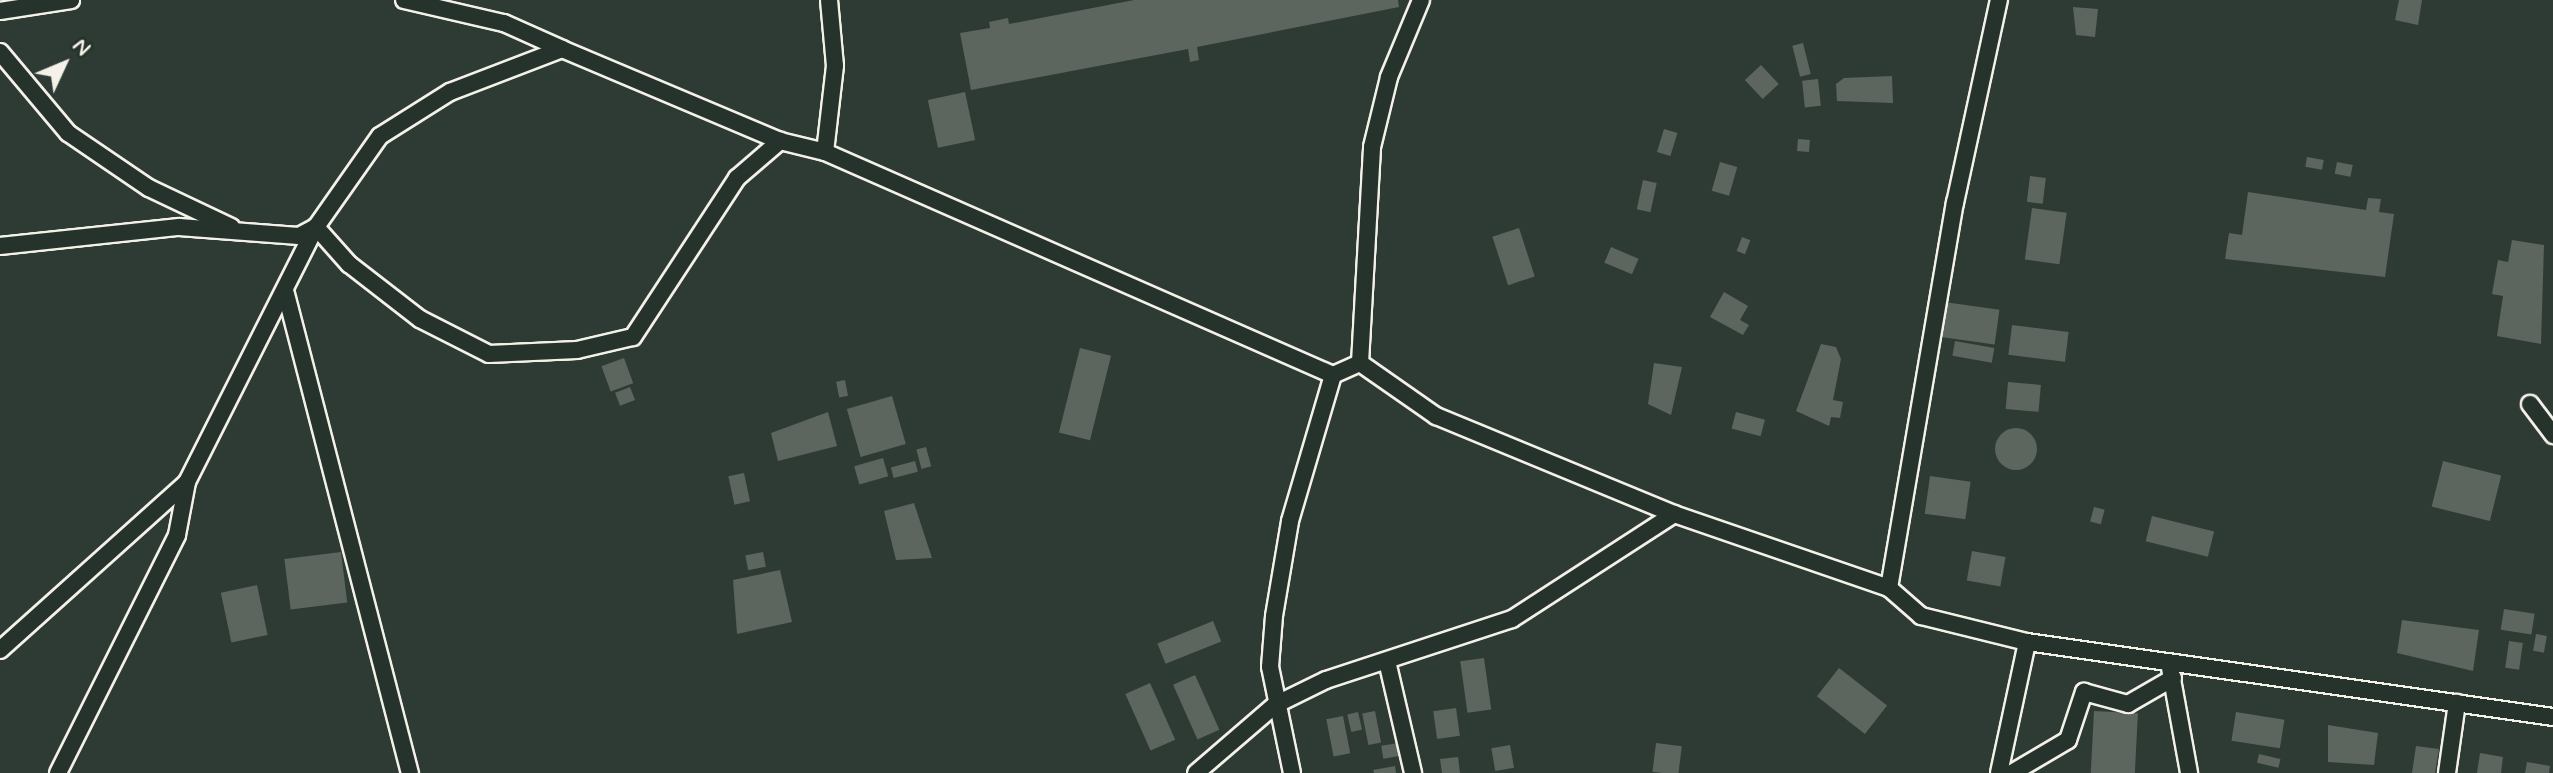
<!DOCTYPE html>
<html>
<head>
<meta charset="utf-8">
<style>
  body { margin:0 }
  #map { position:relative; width:2553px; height:773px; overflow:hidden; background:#2e3b34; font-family:Mynerve,sans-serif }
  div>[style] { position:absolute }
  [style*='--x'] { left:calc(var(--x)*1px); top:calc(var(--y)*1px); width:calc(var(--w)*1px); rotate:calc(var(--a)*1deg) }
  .building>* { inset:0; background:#5c655e; transform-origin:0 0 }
  .round { border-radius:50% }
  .roads { filter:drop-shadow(2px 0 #f4f1e8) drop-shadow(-2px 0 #f4f1e8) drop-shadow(0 2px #f4f1e8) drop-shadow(0 -2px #f4f1e8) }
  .street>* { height:16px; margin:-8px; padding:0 8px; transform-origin:8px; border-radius:8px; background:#26332d }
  span { translate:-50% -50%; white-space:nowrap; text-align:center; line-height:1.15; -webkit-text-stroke:6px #26332d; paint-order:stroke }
  .north { position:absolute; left:24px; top:24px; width:80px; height:80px; -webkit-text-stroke:6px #26332d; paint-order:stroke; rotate:46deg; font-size:22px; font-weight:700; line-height:32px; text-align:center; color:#f4f1e8 }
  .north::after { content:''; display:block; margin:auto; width:28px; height:36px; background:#f4f1e8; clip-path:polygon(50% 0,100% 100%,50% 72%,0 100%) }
</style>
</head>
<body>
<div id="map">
  <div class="building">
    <i style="clip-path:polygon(1134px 0,1398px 0,1399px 7px,1197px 47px,1199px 60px,1190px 62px,1188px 49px,971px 90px,960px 33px,990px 28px,989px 22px,1008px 18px,1009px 24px)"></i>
    <i style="clip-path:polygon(2399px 0,2422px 0,2418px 25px,2395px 20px)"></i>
    <i style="clip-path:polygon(2073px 7px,2098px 9px,2095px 37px,2076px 35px)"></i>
    <i style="left:1803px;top:43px;width:32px;height:11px;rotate:76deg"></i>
    <i style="left:1761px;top:65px;width:26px;height:22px;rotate:47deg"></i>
    <i style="clip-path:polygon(1892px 76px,1893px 103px,1837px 101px,1836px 84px,1844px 78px)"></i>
    <i style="left:1818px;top:79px;width:27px;height:16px;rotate:84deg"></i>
    <i style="left:965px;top:92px;width:49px;height:38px;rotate:78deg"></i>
    <i style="left:1664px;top:129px;width:14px;height:24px;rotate:17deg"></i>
    <i style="left:1798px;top:139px;width:12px;height:12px;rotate:5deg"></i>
    <i style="left:2307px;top:157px;width:17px;height:10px;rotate:10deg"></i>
    <i style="left:1720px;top:162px;width:18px;height:30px;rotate:16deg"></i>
    <i style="left:2337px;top:162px;width:16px;height:12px;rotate:11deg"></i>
    <i style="left:2030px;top:176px;width:16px;height:26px;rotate:7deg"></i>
    <i style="left:1643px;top:180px;width:14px;height:30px;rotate:12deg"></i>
    <i style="clip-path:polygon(2248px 192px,2366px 210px,2368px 198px,2381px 199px,2379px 212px,2394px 214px,2385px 277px,2225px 259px,2229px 233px,2242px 235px)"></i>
    <i style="left:2032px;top:208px;width:35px;height:52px;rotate:8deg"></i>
    <i style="left:1519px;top:228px;width:51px;height:28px;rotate:72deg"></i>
    <i style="left:1742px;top:237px;width:9px;height:15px;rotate:21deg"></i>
    <i style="clip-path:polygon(2512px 240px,2544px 245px,2541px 344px,2497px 336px,2503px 296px,2492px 294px,2498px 260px,2508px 262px)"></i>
    <i style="left:1611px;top:247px;width:30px;height:17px;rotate:23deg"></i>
    <i style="clip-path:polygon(1724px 292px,1748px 306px,1740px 320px,1749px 325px,1743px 335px,1710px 317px)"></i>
    <i style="left:1944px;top:302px;width:56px;height:35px;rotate:8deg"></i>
    <i style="left:2012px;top:325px;width:57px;height:30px;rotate:7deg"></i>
    <i style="left:1955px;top:341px;width:40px;height:15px;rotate:10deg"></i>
    <i style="clip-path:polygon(1821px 344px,1836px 347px,1841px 359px,1833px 400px,1843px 402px,1840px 418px,1831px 417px,1829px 426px,1796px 411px)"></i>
    <i style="left:1080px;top:348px;width:32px;height:87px;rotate:14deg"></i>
    <i style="left:624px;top:358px;width:27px;height:24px;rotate:70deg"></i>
    <i style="clip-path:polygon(1654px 363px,1682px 367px,1671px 415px,1648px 404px)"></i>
    <i style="left:845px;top:380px;width:16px;height:9px;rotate:79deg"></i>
    <i style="left:2008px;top:382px;width:33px;height:27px;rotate:5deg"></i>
    <i style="left:630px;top:387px;width:14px;height:16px;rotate:69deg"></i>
    <i style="left:892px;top:396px;width:50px;height:47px;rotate:74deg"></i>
    <i style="clip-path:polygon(828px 412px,837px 446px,778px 461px,771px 433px)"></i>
    <i style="left:1736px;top:412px;width:30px;height:17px;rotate:15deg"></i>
    <i class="round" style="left:1995px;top:428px;width:42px;height:42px"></i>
    <i style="left:926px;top:447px;width:20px;height:10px;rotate:75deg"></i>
    <i style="left:883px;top:458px;width:19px;height:30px;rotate:74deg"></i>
    <i style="left:915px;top:461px;width:11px;height:25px;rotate:75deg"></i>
    <i style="left:2443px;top:461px;width:60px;height:47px;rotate:14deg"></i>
    <i style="left:744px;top:473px;width:29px;height:16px;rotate:78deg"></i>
    <i style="left:1930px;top:476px;width:41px;height:38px;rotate:8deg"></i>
    <i style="clip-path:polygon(914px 503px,932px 558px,896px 560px,884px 511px)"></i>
    <i style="left:2094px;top:507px;width:11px;height:15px;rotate:15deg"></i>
    <i style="left:2152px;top:516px;width:64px;height:26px;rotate:14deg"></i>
    <i style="left:1972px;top:551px;width:34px;height:30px;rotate:10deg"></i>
    <i style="left:341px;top:552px;width:51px;height:57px;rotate:83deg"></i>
    <i style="left:763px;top:552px;width:15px;height:18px;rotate:79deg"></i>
    <i style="clip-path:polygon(780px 570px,792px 622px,737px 634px,733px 580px)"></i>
    <i style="left:257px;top:585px;width:51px;height:37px;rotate:78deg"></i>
    <i style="left:2504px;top:609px;width:31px;height:21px;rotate:9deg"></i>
    <i style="clip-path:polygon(2402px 620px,2479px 630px,2473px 671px,2397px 653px)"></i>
    <i style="left:1213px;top:621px;width:22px;height:60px;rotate:68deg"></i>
    <i style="left:2536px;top:634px;width:11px;height:17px;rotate:10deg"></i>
    <i style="left:2509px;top:641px;width:14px;height:27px;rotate:8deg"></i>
    <i style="left:1484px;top:658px;width:52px;height:24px;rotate:82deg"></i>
    <i style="left:1839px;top:668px;width:61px;height:36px;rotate:38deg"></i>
    <i style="left:1195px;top:675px;width:60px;height:24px;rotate:66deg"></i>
    <i style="left:1150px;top:683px;width:62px;height:27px;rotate:66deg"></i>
    <i style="left:1456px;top:708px;width:28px;height:23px;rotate:82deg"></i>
    <i style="left:1375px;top:711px;width:32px;height:13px;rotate:79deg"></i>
    <i style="left:2094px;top:711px;width:44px;height:62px;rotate:3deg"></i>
    <i style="left:1358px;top:712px;width:18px;height:11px;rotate:77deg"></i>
    <i style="left:2236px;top:712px;width:49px;height:29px;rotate:9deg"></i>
    <i style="left:1343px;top:716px;width:38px;height:17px;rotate:79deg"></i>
    <i style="clip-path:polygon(2328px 725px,2378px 733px,2374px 765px,2328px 762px)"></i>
    <i style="left:1399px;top:743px;width:13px;height:18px;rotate:81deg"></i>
    <i style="left:1656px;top:743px;width:26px;height:29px;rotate:7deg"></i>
    <i style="left:1510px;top:745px;width:23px;height:19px;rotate:80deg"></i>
    <i style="clip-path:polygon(2416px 746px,2439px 749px,2435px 773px,2412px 773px)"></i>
    <i style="clip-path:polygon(2480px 753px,2503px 757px,2501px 773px,2477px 773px)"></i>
    <i style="left:2259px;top:754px;width:22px;height:9px;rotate:13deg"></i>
    <i style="clip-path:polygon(1458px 757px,1460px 773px,1442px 773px,1440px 759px)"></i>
    <i style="clip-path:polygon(2527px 762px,2550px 766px,2549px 773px,2525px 773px)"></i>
    <i style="clip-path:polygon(1395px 766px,1396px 773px,1374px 773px,1373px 770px)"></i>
  </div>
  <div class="roads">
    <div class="street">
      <i style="--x:404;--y:0;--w:103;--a:13"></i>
      <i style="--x:504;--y:23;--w:64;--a:24.1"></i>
      <i style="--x:0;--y:11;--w:72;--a:-8.8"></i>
      <i style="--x:0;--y:52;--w:106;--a:50"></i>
      <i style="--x:68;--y:133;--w:98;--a:34.2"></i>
      <i style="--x:149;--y:188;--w:91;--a:25.4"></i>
      <i style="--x:825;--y:152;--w:87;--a:-83.4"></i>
      <i style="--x:835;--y:66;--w:66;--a:-95.2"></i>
      <i style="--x:0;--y:246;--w:180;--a:-6.1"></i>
      <i style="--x:179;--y:227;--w:120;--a:4.3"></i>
      <i style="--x:299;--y:236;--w:19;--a:-28"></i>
      <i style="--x:316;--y:227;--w:50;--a:48.3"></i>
      <i style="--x:349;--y:264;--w:90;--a:37.8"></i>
      <i style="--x:420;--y:319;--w:77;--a:26.9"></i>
      <i style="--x:489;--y:354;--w:88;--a:-2.6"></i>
      <i style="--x:577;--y:350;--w:57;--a:-13.1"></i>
      <i style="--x:633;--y:337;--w:190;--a:-56.8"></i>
      <i style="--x:737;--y:178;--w:57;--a:-40.7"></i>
      <i style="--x:286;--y:294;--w:495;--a:75.5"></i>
      <i style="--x:1360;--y:363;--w:216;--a:-86.8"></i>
      <i style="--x:1372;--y:147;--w:72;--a:-76.3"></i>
      <i style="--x:1389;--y:77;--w:83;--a:-67.4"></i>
      <i style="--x:2530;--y:404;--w:39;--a:53"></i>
      <i style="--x:1889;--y:588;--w:391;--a:-80.3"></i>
      <i style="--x:1955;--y:203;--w:208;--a:-77.8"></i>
      <i style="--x:0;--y:650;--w:251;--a:-41.9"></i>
      <i style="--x:187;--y:482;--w:286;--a:-63.2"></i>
      <i style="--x:316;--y:227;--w:111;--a:-54.9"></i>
      <i style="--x:380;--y:136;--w:83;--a:-32.2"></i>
      <i style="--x:450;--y:92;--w:120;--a:-21"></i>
      <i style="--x:562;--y:49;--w:237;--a:22.9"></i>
      <i style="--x:780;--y:141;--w:46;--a:13.7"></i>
      <i style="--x:825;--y:152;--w:555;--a:23.7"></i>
      <i style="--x:1333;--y:375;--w:30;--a:-24"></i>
      <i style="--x:1360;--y:363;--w:93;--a:34.9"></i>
      <i style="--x:1436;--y:416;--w:257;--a:22.4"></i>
      <i style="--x:1674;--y:514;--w:227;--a:19"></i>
      <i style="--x:1889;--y:588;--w:43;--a:41.2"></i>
      <i style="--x:1921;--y:616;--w:109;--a:13.8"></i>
      <i style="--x:2027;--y:642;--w:531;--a:8.11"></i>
      <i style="--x:1387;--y:661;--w:115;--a:76.9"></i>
      <i style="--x:2170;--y:668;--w:107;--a:79.7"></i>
      <i style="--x:58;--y:773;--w:266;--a:-63.4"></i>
      <i style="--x:177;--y:535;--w:54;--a:-79.3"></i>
      <i style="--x:1196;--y:773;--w:104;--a:-40.7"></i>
      <i style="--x:1275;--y:705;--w:57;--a:-26.1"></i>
      <i style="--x:1326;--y:680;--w:196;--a:-18.2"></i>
      <i style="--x:1512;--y:619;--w:193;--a:-32.9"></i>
      <i style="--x:1292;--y:773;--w:108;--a:-101.7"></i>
      <i style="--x:1270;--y:667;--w:51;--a:-85.5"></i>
      <i style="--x:1274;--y:616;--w:96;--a:-80.4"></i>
      <i style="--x:1290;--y:521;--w:152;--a:-73.6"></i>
      <i style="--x:1999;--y:773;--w:134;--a:-77.9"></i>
      <i style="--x:2012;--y:773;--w:65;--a:-30.5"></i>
      <i style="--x:2068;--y:740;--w:51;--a:-71.6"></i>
      <i style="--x:2084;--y:692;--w:46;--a:15.3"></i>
      <i style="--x:2128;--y:704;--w:52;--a:-30"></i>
      <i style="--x:2447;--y:773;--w:71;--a:-81.9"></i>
    </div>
  </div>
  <div class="north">N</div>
</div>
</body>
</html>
